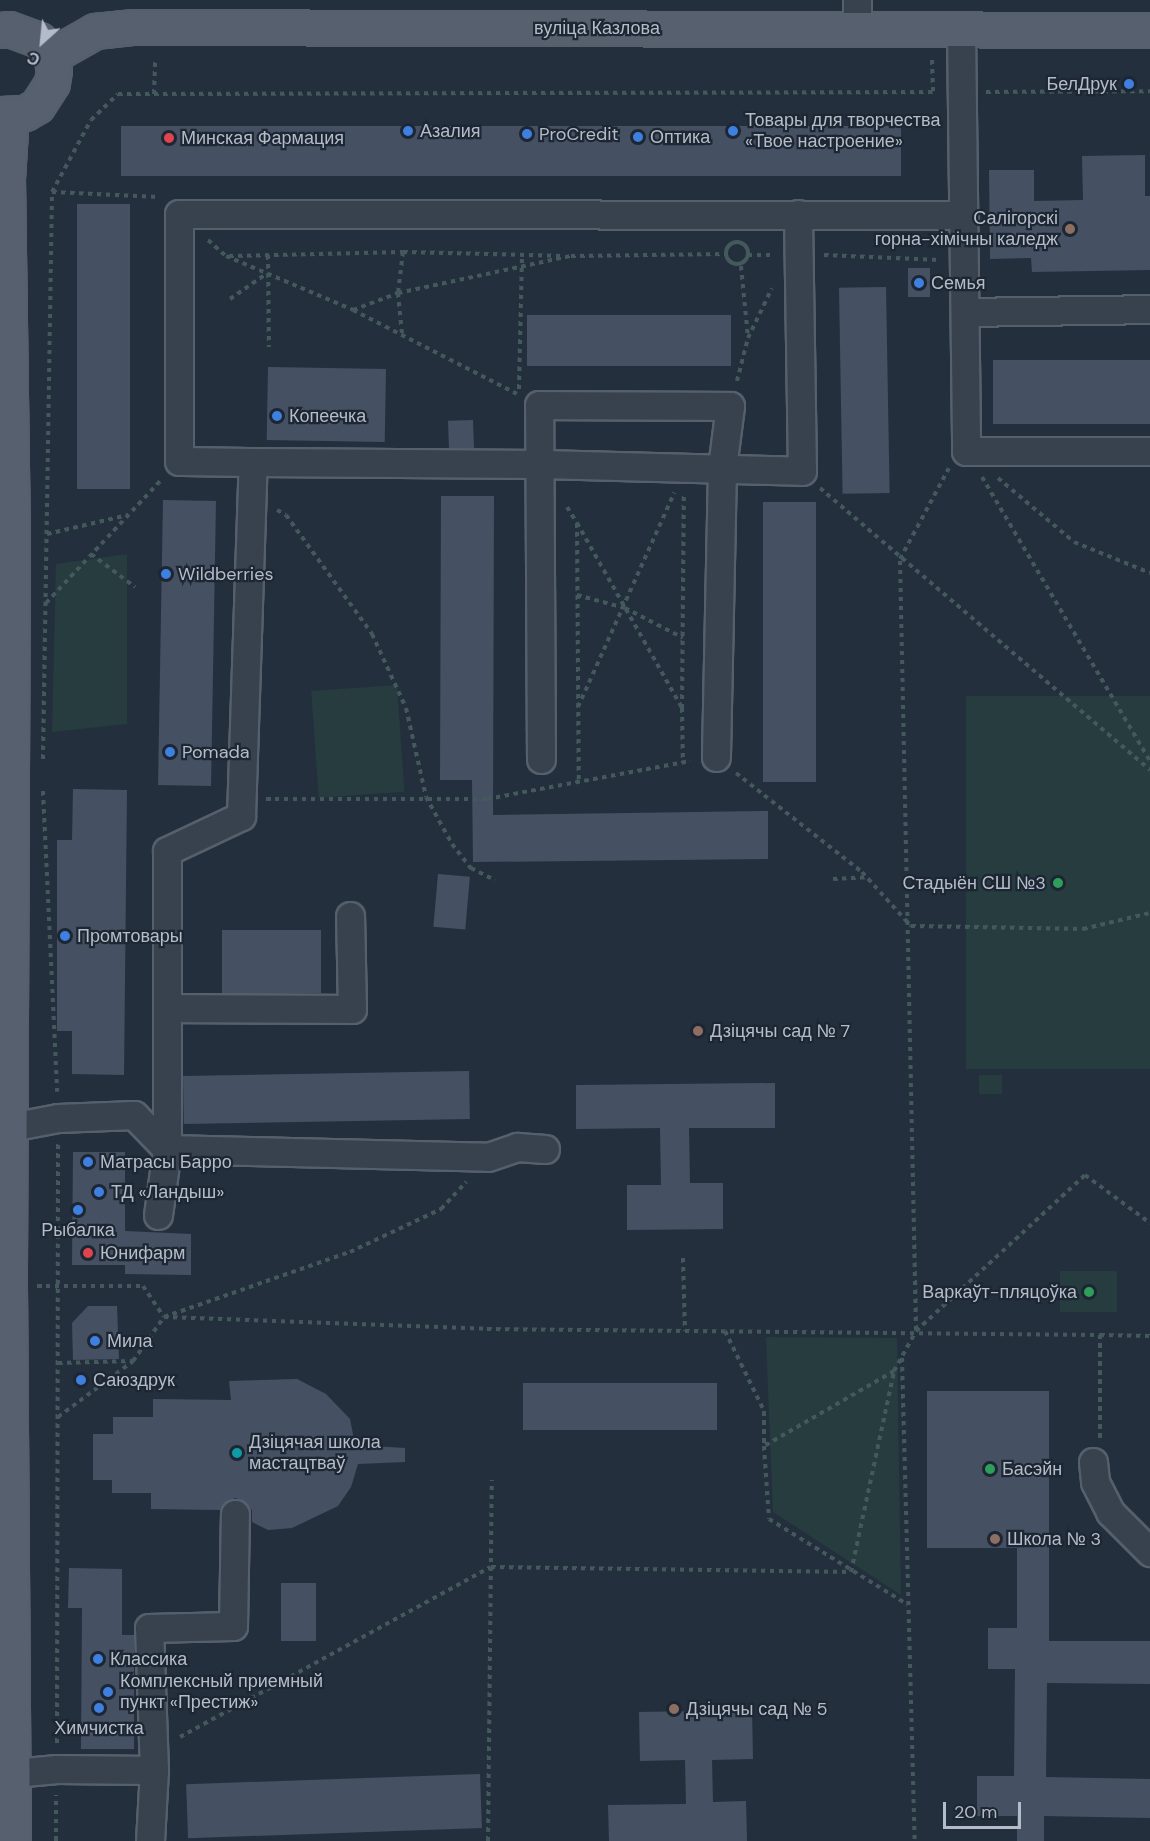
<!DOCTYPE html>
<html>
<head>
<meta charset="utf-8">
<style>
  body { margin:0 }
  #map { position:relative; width:1150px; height:1841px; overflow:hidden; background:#242f3e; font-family:"DM Sans",sans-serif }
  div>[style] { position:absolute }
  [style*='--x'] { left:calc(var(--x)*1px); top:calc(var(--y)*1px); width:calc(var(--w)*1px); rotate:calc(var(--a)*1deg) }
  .green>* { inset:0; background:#263c3f; transform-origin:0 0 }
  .building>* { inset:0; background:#455162; transform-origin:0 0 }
  .path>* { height:4px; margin-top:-2px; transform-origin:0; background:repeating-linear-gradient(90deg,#44595c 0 4.5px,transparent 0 9px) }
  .path>.ring { margin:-2px; padding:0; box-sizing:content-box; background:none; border:4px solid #44595c; border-radius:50% }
  .roads { filter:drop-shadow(2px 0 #565f6c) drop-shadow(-2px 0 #565f6c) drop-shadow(0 2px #565f6c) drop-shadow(0 -2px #565f6c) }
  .minor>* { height:27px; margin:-13.5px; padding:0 13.5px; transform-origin:13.5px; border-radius:13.5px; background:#38414e }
  .major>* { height:33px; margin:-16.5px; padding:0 16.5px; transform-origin:16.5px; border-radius:16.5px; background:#56606e }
  .dots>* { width:16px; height:16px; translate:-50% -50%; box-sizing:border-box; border:3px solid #1d2633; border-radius:50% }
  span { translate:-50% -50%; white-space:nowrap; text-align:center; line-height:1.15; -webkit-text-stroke:4.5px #1d2633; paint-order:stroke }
  .street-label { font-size:18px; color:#b4bcc9 }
  .poi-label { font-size:18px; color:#b4bcc9 }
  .right { translate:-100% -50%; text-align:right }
  .left { translate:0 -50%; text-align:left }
  .north { position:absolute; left:12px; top:12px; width:60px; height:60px; -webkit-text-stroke:4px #1d2633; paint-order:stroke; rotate:207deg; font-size:16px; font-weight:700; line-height:24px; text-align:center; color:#b4bcc9 }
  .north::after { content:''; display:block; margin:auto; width:21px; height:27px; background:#b4bcc9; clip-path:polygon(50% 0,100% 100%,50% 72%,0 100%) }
  .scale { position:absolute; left:943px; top:1802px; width:78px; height:27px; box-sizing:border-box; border:3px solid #b4bcc9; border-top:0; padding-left:8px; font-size:18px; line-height:21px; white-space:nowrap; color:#b4bcc9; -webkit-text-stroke:4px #1d2633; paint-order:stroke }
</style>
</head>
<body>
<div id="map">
  <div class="green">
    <i style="clip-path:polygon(127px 554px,127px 724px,52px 732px,56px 564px)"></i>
    <i style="left:397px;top:685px;width:107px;height:86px;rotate:86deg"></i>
    <i style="left:966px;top:696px;width:184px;height:373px"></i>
    <i style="left:1002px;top:1075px;width:19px;height:23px;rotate:90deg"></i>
    <i style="left:1117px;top:1271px;width:41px;height:57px;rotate:90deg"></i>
    <i style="clip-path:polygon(766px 1337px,897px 1338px,901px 1595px,773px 1512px)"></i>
  </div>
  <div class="building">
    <i style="left:121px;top:126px;width:780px;height:50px"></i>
    <i style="clip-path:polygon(1145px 155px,1145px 196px,1150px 196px,1150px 270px,1032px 272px,1031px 258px,990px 259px,989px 170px,1034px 170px,1034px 201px,1083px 200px,1082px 156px)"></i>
    <i style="left:77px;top:204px;width:53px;height:285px"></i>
    <i style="left:908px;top:268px;width:22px;height:29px"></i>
    <i style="left:886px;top:287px;width:206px;height:47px;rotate:89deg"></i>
    <i style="left:527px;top:315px;width:204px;height:51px"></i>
    <i style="left:1150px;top:360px;width:64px;height:157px;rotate:90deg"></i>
    <i style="left:268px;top:367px;width:118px;height:73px;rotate:1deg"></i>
    <i style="left:473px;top:420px;width:28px;height:25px;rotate:88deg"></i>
    <i style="clip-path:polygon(441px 496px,494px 496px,493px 815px,768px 811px,768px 859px,473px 862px,472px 780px,440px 780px)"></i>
    <i style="left:163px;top:500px;width:53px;height:285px;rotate:1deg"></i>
    <i style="left:763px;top:502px;width:53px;height:280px"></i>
    <i style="clip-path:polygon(73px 789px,127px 790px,124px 1075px,72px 1074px,72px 1031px,57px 1031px,57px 840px,72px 840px)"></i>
    <i style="left:438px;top:874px;width:32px;height:53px;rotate:5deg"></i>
    <i style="left:222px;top:930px;width:99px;height:63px"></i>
    <i style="left:469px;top:1071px;width:48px;height:286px;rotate:89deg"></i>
    <i style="clip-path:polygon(775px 1083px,775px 1128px,689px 1128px,690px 1183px,723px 1183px,723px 1229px,627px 1230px,627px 1185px,661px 1185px,660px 1128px,576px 1129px,576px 1085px)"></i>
    <i style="clip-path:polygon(73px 1152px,125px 1152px,125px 1231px,191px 1234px,191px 1275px,125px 1274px,125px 1265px,72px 1265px)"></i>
    <i style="clip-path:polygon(88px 1306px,117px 1306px,119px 1359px,73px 1360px,72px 1323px)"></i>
    <i style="clip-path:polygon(297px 1379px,326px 1394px,350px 1419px,355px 1445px,405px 1448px,405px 1462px,358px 1464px,351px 1487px,338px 1506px,292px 1528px,268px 1530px,252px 1522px,252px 1510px,236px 1498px,227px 1501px,220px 1510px,151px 1509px,151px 1493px,112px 1493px,112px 1480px,93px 1480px,93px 1434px,113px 1434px,113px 1417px,153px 1417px,153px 1399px,231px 1400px,229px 1381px)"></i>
    <i style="left:523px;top:1383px;width:194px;height:47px"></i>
    <i style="clip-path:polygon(927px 1391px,1049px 1391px,1049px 1641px,1150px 1641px,1150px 1684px,1047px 1683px,1046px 1777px,1150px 1779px,1150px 1818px,1044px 1816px,1044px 1841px,1017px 1841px,1017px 1816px,977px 1816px,977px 1776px,1014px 1776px,1015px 1669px,988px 1669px,988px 1628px,1017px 1628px,1017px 1548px,927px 1548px)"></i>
    <i style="clip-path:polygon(69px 1568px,122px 1569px,122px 1635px,134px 1635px,134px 1749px,81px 1749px,82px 1608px,68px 1608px)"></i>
    <i style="left:281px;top:1583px;width:35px;height:58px"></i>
    <i style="clip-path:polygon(752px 1710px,753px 1759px,712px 1760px,713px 1802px,746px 1801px,747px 1841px,609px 1841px,608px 1805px,686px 1804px,685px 1760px,640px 1761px,639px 1712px)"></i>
    <i style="left:480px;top:1774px;width:54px;height:294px;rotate:88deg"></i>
  </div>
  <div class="path">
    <i style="--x:932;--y:60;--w:32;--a:88"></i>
    <i style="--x:986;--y:92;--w:164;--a:-0.3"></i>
    <i style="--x:154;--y:94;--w:33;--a:-88"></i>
    <i style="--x:52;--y:192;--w:107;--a:2.7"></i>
    <i style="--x:208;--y:240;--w:24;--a:42"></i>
    <i style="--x:226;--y:256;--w:138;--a:23"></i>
    <i style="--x:353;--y:310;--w:184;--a:27.1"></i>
    <i class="ring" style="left:726px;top:242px;width:18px;height:18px"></i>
    <i style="--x:403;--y:252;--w:161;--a:1.4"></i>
    <i style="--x:268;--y:255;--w:92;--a:89.4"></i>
    <i style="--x:748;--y:255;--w:27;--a:0"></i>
    <i style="--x:824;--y:255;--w:116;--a:2.5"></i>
    <i style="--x:229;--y:256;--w:174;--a:-1.3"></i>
    <i style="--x:403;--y:252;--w:41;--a:97"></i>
    <i style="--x:398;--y:293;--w:41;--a:84.4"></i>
    <i style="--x:741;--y:266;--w:71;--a:84.4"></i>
    <i style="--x:230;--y:299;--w:44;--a:-34.8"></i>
    <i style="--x:353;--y:310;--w:48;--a:-20.7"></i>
    <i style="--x:398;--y:293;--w:177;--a:-12.1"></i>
    <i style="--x:571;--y:256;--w:155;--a:-0.7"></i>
    <i style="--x:737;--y:381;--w:44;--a:-75.7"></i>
    <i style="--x:748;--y:338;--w:55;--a:-64.4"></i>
    <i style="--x:519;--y:389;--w:134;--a:-88.7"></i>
    <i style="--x:982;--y:477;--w:330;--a:59.4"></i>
    <i style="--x:998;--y:478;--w:99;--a:40.1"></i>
    <i style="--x:1074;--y:542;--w:82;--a:22.2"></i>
    <i style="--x:820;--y:488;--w:434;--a:40.5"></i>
    <i style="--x:567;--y:507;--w:19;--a:58"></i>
    <i style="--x:577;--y:523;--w:259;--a:89.6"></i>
    <i style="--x:277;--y:510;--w:10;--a:29"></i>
    <i style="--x:286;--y:515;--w:147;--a:54.1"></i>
    <i style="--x:372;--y:634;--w:81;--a:65.3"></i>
    <i style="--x:406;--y:708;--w:91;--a:77.3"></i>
    <i style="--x:426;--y:797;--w:54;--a:61"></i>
    <i style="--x:452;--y:844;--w:31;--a:52"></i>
    <i style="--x:471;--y:868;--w:27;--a:27"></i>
    <i style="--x:577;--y:523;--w:213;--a:60.4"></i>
    <i style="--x:682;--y:708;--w:55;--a:89"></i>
    <i style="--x:47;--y:534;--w:83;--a:-13.2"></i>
    <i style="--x:91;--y:554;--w:55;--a:36.9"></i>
    <i style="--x:577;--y:595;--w:50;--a:15.2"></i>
    <i style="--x:625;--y:608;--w:65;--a:27.3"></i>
    <i style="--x:46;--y:603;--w:170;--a:-46.9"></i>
    <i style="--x:578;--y:707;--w:235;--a:-65.8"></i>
    <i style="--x:682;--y:708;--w:216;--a:-89.5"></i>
    <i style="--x:43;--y:759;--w:567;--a:-89.09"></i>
    <i style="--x:52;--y:192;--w:82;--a:-61.6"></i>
    <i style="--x:91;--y:120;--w:37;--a:-44"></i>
    <i style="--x:118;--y:94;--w:818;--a:-0.14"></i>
    <i style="--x:736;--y:773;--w:160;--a:38.2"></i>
    <i style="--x:862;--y:872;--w:73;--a:47.8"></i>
    <i style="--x:911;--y:926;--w:172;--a:1"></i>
    <i style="--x:1083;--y:929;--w:69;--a:-13.4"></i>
    <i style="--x:43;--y:791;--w:301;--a:87.3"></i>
    <i style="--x:266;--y:799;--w:221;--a:0"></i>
    <i style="--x:487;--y:799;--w:207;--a:-10.6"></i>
    <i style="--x:833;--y:879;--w:33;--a:-3"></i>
    <i style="--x:683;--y:1258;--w:73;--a:88.4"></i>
    <i style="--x:37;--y:1286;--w:106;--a:0"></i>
    <i style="--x:143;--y:1286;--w:37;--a:56"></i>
    <i style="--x:164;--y:1317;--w:197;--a:-19.3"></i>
    <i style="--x:350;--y:1252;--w:101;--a:-25.3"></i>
    <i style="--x:441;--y:1209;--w:37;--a:-47"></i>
    <i style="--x:916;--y:1330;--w:771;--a:-91.19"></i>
    <i style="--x:900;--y:559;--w:103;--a:-61.7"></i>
    <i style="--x:725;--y:1331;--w:89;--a:64"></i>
    <i style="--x:764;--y:1411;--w:34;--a:90"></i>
    <i style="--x:902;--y:1358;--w:483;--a:88.5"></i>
    <i style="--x:58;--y:1363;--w:74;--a:-1.5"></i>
    <i style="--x:894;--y:1371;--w:150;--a:150"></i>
    <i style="--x:764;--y:1446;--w:73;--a:86.1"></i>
    <i style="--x:769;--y:1519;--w:163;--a:31.7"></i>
    <i style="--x:58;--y:1417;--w:94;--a:-36.7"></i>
    <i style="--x:133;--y:1361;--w:54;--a:-54.8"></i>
    <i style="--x:164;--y:1317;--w:323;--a:2.1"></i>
    <i style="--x:487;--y:1329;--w:613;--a:0.56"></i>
    <i style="--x:1100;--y:1438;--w:103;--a:-90"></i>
    <i style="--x:1100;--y:1335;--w:50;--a:1.1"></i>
    <i style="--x:180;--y:1737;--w:354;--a:-28.7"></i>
    <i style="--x:491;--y:1567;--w:360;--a:0.8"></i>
    <i style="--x:851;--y:1572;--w:206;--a:-77.9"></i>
    <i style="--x:894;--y:1371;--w:46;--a:-61.2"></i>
    <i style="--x:916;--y:1331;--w:230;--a:-42.7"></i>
    <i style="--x:1085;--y:1175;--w:81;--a:36.4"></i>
    <i style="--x:57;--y:1743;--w:599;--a:-89.9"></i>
    <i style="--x:56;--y:1841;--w:46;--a:-90"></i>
    <i style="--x:488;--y:1841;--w:361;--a:-89.4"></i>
  </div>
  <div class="roads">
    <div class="minor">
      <i style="--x:857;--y:0;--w:28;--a:90"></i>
      <i style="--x:961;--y:29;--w:422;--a:89.3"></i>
      <i style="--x:966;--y:451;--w:184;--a:0"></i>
      <i style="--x:965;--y:312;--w:185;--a:-0.9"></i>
      <i style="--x:253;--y:462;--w:289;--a:0.4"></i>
      <i style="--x:542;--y:464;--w:260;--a:1.5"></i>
      <i style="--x:802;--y:471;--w:257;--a:-90.9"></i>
      <i style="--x:541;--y:759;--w:354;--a:-90.3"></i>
      <i style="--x:539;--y:405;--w:191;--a:0.3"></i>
      <i style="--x:730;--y:406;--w:63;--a:97.4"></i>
      <i style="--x:722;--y:468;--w:289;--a:91.2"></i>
      <i style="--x:167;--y:1008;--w:185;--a:0.3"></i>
      <i style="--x:352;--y:1009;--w:93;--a:-91.2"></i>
      <i style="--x:0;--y:1129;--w:59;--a:-10.7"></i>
      <i style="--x:58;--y:1118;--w:76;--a:-2.3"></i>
      <i style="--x:134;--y:1115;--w:47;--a:45.9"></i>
      <i style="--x:167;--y:1149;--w:321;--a:1.4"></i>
      <i style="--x:488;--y:1157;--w:31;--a:-19"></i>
      <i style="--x:517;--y:1147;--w:28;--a:4"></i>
      <i style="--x:158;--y:1215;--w:67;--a:-82.2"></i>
      <i style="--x:167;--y:1149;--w:298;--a:-90"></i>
      <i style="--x:167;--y:851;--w:82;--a:-25.3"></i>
      <i style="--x:241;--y:816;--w:354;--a:-88.1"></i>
      <i style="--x:253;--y:462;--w:74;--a:-179.2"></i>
      <i style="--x:179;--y:461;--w:247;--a:-90"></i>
      <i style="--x:179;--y:214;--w:785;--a:0.07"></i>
      <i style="--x:1093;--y:1462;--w:20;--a:84"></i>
      <i style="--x:1095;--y:1482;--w:34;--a:63"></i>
      <i style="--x:1110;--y:1512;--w:57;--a:45"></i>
      <i style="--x:14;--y:1773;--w:43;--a:-5.3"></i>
      <i style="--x:57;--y:1769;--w:97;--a:0.6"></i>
      <i style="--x:150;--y:1841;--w:71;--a:-86.8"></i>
      <i style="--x:154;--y:1770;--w:142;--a:-92"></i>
      <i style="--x:149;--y:1628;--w:84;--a:-1.4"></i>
      <i style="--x:233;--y:1626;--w:112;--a:-89"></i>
    </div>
    <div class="major">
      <i style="--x:0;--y:30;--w:9;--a:-6"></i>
      <i style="--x:9;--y:29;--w:32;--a:20"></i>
      <i style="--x:39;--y:40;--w:20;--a:53"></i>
      <i style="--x:51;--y:56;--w:14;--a:78"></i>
      <i style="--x:54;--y:70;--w:13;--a:99"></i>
      <i style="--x:52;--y:83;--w:27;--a:123"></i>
      <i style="--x:37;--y:106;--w:14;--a:150"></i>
      <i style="--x:25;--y:113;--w:25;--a:178"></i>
      <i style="--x:51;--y:56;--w:51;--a:-29.6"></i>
      <i style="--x:95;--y:31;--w:39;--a:-6"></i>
      <i style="--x:134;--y:27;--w:1016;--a:0.17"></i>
      <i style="--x:11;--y:115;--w:63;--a:93.6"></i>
      <i style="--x:7;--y:178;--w:347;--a:89.2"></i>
      <i style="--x:12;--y:525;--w:761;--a:90.23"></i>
      <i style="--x:9;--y:1286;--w:555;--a:89.59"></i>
    </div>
  </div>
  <div class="dots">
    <i style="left:1129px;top:84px;background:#3f7fe0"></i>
    <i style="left:408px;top:131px;background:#3f7fe0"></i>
    <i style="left:733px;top:131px;background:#3f7fe0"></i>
    <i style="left:527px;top:134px;background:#3f7fe0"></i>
    <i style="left:638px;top:137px;background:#3f7fe0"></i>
    <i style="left:169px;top:138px;background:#e0444e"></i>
    <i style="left:1070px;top:229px;background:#8d6e63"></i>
    <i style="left:919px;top:283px;background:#3f7fe0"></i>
    <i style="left:277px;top:416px;background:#3f7fe0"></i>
    <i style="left:166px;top:574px;background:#3f7fe0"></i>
    <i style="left:170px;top:752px;background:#3f7fe0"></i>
    <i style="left:1058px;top:883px;background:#2e9e5b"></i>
    <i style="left:65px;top:936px;background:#3f7fe0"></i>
    <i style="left:698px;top:1031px;background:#8d6e63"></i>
    <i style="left:88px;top:1162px;background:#3f7fe0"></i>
    <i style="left:99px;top:1192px;background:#3f7fe0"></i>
    <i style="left:78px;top:1210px;background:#3f7fe0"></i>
    <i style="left:88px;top:1253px;background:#e0444e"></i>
    <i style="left:1089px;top:1292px;background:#2e9e5b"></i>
    <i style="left:95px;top:1341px;background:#3f7fe0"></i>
    <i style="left:81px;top:1380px;background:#3f7fe0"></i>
    <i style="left:237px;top:1453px;background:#0f9aa8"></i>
    <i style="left:990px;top:1469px;background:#2e9e5b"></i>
    <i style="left:995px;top:1539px;background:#8d6e63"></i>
    <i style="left:98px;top:1659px;background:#3f7fe0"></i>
    <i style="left:108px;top:1692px;background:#3f7fe0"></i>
    <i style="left:99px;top:1708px;background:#3f7fe0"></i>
    <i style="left:674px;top:1709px;background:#8d6e63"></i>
  </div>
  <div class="street-label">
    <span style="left:597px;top:28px">вуліца Казлова</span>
  </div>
  <div class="poi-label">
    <span class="right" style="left:1117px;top:84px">БелДрук</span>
    <span class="left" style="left:745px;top:131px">Товары для творчества<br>«Твое настроение»</span>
    <span class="left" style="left:420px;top:131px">Азалия</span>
    <span class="left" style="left:539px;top:134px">ProCredit</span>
    <span class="left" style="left:650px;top:137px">Оптика</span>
    <span class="left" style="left:181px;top:138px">Минская Фармация</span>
    <span class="right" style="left:1058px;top:229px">Салігорскі<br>горна-хімічны каледж</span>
    <span class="left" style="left:931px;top:283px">Семья</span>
    <span class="left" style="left:289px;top:416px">Копеечка</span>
    <span class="left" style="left:178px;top:574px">Wildberries</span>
    <span class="left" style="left:182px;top:752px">Pomada</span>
    <span class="right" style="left:1046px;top:883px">Стадыён СШ №3</span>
    <span class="left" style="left:77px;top:936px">Промтовары</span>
    <span class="left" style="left:710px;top:1031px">Дзіцячы сад № 7</span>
    <span class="left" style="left:100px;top:1162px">Матрасы Барро</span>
    <span class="left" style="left:111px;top:1192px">ТД «Ландыш»</span>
    <span style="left:78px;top:1230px">Рыбалка</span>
    <span class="left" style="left:100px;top:1253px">Юнифарм</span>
    <span class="right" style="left:1077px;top:1292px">Варкаўт-пляцоўка</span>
    <span class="left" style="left:107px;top:1341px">Мила</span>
    <span class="left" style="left:93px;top:1380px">Саюздрук</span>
    <span class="left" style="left:249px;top:1453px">Дзіцячая школа<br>мастацтваў</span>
    <span class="left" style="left:1002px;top:1469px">Басэйн</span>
    <span class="left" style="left:1007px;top:1539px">Школа № 3</span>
    <span class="left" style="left:110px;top:1659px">Классика</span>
    <span class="left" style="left:120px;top:1692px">Комплексный приемный<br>пункт «Престиж»</span>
    <span class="left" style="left:686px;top:1709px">Дзіцячы сад № 5</span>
    <span style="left:99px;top:1728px">Химчистка</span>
  </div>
  <div class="north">С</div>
  <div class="scale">20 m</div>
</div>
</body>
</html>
